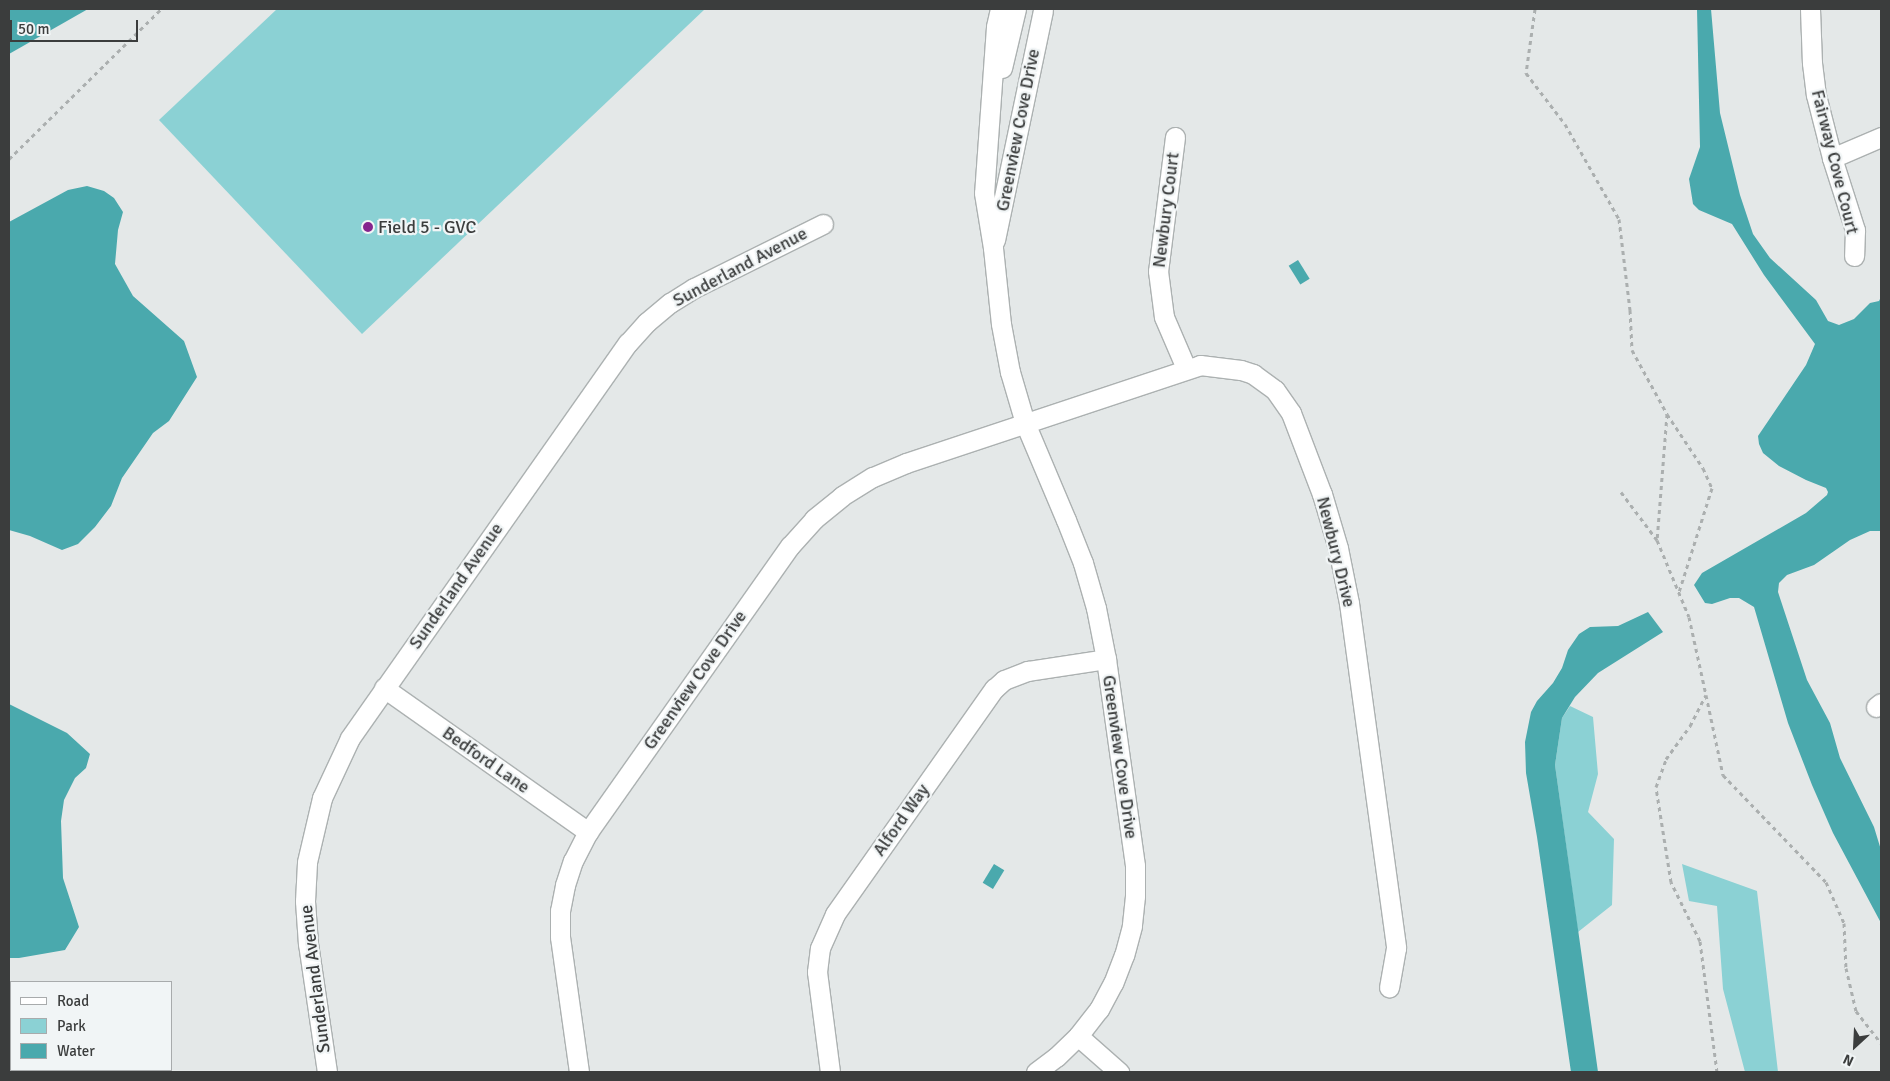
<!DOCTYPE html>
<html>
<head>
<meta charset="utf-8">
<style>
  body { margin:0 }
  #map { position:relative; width:1890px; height:1081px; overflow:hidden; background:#e4e8e8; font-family:Signika,sans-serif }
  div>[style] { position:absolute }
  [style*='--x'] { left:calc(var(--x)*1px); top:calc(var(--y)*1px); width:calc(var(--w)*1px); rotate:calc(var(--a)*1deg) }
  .green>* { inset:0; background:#8bd1d4 }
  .water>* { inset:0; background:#4aa9ad; transform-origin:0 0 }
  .path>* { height:3px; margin-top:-1.5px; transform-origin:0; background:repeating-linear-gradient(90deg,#abafaf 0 4px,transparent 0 8px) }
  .roads { filter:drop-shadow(1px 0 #acb1b1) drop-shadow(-1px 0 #acb1b1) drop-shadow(0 1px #acb1b1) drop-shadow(0 -1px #acb1b1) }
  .minor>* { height:19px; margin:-9.5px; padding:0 9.5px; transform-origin:9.5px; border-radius:9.5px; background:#fff }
  .dots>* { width:14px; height:14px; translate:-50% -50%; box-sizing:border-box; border:2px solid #f1f5f6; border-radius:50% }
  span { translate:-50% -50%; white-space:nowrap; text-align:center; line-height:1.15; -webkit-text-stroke:4.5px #f1f5f6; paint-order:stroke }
  .street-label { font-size:18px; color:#3b3d3d }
  .poi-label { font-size:18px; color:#3b3d3d }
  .left { translate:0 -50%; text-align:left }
  .frame { position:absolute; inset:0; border:10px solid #3b3d3d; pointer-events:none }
  .legend { position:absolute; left:10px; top:981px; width:162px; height:90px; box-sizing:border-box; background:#f1f5f6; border:1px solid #a8abac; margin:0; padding:6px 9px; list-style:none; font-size:15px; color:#3b3d3d }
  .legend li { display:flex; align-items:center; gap:10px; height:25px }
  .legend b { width:25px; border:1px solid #a8abac }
  .north { position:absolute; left:1830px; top:1021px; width:50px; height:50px; -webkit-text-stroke:4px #f1f5f6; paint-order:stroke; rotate:205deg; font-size:14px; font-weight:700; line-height:20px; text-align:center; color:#3b3d3d }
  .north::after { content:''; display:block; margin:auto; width:18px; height:22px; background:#3b3d3d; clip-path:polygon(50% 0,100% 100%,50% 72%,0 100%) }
  .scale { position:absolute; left:10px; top:20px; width:128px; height:22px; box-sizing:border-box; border:2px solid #3b3d3d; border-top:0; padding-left:6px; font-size:15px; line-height:18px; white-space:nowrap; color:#3b3d3d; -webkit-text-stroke:4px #f1f5f6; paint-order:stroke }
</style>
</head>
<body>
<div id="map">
  <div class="green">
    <i style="clip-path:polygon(277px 9px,705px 9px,362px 334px,159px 120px)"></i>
    <i style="clip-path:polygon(1570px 706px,1593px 717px,1598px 774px,1588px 812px,1614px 839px,1612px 905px,1578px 932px,1555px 765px,1562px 718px)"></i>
    <i style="clip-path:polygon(1682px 864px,1757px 891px,1778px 1072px,1745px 1072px,1723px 989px,1717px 906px,1689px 901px)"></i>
    <i style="clip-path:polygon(9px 1043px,11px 1043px,11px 1070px,144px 1070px,145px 1072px,9px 1072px)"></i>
  </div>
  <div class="water">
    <i style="clip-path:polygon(9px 9px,88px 9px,9px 54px)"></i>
    <i style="clip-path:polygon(1697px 9px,1711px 9px,1720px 113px,1740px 195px,1753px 234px,1770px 258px,1816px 300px,1828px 321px,1839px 325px,1854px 319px,1870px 303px,1879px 301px,1881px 297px,1881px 531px,1870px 531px,1850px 540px,1814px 565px,1787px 575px,1779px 583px,1778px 592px,1807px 680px,1830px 723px,1840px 758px,1874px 827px,1881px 850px,1881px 923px,1833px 833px,1812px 785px,1788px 723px,1754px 607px,1739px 598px,1730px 598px,1712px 604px,1705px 603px,1694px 585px,1702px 573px,1806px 513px,1827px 495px,1828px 492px,1826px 488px,1806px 480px,1779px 466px,1763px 453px,1759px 444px,1758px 436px,1806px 365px,1815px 344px,1764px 275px,1732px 224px,1699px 210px,1693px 204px,1689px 179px,1700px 147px)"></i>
    <i style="clip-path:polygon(87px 186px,104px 191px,114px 198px,123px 212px,118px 230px,115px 264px,133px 296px,184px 341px,197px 377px,169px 421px,153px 433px,122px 478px,111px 506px,95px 527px,78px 544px,62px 550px,30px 536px,9px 530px,9px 222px,68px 190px)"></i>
    <i style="left:1298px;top:260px;width:22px;height:11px;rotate:58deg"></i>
    <i style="clip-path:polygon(1648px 612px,1663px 632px,1598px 673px,1575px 697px,1562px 718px,1555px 765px,1598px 1072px,1571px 1072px,1537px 837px,1526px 773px,1525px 742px,1531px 712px,1537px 701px,1553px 683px,1562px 668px,1568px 650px,1579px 634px,1590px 627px,1618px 626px)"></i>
    <i style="clip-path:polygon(9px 704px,67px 733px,90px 754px,86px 768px,75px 778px,64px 800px,61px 821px,63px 878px,79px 927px,65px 950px,19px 958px,9px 958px)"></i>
    <i style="left:994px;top:864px;width:12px;height:22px;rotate:31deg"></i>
  </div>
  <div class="path">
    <i style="--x:1535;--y:9;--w:65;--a:98"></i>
    <i style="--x:1526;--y:73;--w:64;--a:52.6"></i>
    <i style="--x:1565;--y:124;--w:109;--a:60.4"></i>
    <i style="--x:1619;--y:219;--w:92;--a:83.1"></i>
    <i style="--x:1630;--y:310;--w:40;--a:87.1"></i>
    <i style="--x:1632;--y:350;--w:73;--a:61.3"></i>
    <i style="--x:1667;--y:414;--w:126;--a:94.5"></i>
    <i style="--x:9;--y:159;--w:214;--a:-44.6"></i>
    <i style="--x:1667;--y:414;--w:65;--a:56.3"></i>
    <i style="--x:1703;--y:468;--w:22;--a:66"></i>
    <i style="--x:1712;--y:488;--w:109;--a:107.6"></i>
    <i style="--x:1621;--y:492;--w:60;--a:53.1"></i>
    <i style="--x:1657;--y:540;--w:83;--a:67.4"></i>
    <i style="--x:1689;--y:617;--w:80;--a:77.7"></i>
    <i style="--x:1717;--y:1072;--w:132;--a:-97.4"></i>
    <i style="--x:1700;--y:941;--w:66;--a:-116.2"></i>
    <i style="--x:1671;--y:882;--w:96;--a:-99"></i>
    <i style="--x:1656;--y:787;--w:30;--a:-70"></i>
    <i style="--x:1666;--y:759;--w:41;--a:-54"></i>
    <i style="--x:1690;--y:726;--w:35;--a:-63"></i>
    <i style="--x:1706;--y:695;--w:82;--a:78"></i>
    <i style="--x:1723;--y:775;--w:149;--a:46.1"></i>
    <i style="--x:1826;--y:882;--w:45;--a:66.3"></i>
    <i style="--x:1844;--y:923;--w:45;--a:87.5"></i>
    <i style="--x:1846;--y:968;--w:44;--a:76.9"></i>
    <i style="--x:1856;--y:1011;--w:41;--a:52"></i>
  </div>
  <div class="roads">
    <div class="minor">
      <i style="--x:1000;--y:9;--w:18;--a:103"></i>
      <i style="--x:996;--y:27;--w:166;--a:94.1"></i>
      <i style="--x:984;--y:193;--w:56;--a:80.7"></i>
      <i style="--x:993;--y:248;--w:76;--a:84"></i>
      <i style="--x:1001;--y:324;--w:49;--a:79.4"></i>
      <i style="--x:1010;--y:372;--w:53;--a:73.6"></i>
      <i style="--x:1025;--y:423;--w:105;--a:67.1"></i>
      <i style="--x:1066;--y:520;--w:46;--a:68.4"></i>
      <i style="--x:1083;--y:563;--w:47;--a:73.9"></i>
      <i style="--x:1096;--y:608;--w:52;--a:78.9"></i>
      <i style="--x:1106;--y:659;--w:209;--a:82"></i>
      <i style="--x:1135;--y:866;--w:30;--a:90"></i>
      <i style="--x:1135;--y:896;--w:30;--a:96"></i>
      <i style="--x:1132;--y:926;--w:30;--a:105"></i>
      <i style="--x:1124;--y:955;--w:30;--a:111"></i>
      <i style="--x:1113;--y:983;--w:30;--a:118"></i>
      <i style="--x:1099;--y:1009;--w:34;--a:128"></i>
      <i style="--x:1078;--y:1036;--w:30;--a:136"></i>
      <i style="--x:1056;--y:1057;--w:25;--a:143"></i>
      <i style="--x:1810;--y:9;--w:54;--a:87.9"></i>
      <i style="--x:1812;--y:63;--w:32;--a:83"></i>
      <i style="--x:1816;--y:95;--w:65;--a:75.7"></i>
      <i style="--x:1832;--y:158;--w:76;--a:72.3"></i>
      <i style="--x:1855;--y:230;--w:26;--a:92"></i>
      <i style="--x:1002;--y:68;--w:61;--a:-76.7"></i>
      <i style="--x:1175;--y:137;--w:135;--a:97.2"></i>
      <i style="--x:1158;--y:271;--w:46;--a:82.6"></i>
      <i style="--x:1164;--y:317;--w:56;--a:66.7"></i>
      <i style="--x:1832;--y:158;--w:53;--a:-23.2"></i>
      <i style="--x:995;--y:240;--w:234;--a:-78.2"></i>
      <i style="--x:384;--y:688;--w:250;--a:35.2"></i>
      <i style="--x:1876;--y:707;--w:6;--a:-39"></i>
      <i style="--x:1078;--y:1036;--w:55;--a:41.3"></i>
      <i style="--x:327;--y:1072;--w:129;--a:-98.4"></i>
      <i style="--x:308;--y:944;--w:43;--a:-94"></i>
      <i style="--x:305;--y:901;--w:39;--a:-87"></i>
      <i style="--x:307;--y:862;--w:66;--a:-76.8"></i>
      <i style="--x:322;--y:798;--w:66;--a:-65"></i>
      <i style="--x:350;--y:738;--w:483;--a:-54.9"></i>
      <i style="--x:628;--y:343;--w:28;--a:-48"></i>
      <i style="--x:647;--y:322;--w:30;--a:-40"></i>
      <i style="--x:670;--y:303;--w:28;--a:-32"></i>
      <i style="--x:694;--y:288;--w:144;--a:-26.4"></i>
      <i style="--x:579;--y:1072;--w:136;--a:-98"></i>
      <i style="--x:560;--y:937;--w:26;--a:-90"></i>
      <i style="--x:560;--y:911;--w:26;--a:-79"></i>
      <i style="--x:565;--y:885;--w:25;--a:-72"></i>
      <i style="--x:573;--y:861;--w:33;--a:-63"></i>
      <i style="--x:588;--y:832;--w:350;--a:-54.8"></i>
      <i style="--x:790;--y:546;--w:36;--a:-48"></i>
      <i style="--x:814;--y:519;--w:36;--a:-39"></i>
      <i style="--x:842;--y:496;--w:36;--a:-32"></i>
      <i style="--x:873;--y:477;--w:36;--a:-23"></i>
      <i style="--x:906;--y:463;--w:310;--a:-18.4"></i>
      <i style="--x:1200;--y:365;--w:41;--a:7"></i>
      <i style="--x:1241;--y:370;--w:13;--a:18"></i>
      <i style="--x:1253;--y:374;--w:27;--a:36"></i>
      <i style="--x:1275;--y:390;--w:28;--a:55"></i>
      <i style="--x:1291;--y:413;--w:87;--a:69.1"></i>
      <i style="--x:1322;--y:494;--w:56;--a:73.5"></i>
      <i style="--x:1338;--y:548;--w:56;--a:78.7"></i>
      <i style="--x:1349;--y:603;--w:348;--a:82.2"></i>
      <i style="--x:1396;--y:948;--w:40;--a:100"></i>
      <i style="--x:830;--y:1072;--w:101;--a:-97.4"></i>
      <i style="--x:817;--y:972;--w:24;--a:-83"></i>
      <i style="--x:820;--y:948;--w:37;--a:-66"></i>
      <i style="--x:835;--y:914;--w:276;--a:-54.8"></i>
      <i style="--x:994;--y:689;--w:13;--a:-42"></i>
      <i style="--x:1004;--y:680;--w:26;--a:-21"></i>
      <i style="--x:1028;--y:671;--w:79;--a:-8.7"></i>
    </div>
  </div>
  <div class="dots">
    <i style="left:368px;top:227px;background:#85248e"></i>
  </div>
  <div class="street-label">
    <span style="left:1018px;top:130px;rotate:-79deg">Greenview Cove Drive</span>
    <span style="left:1835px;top:162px;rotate:76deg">Fairway Cove Court</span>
    <span style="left:1166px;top:210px;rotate:-83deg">Newbury Court</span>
    <span style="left:740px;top:267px;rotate:-28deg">Sunderland Avenue</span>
    <span style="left:1336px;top:552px;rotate:76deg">Newbury Drive</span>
    <span style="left:456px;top:586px;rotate:-55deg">Sunderland Avenue</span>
    <span style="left:695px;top:680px;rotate:-55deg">Greenview Cove Drive</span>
    <span style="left:1120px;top:757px;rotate:82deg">Greenview Cove Drive</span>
    <span style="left:486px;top:760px;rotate:35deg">Bedford Lane</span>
    <span style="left:901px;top:820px;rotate:-55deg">Alford Way</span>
    <span style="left:315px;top:979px;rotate:-97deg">Sunderland Avenue</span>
  </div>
  <div class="poi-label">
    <span class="left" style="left:378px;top:227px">Field 5 - GVC</span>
  </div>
  <div class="frame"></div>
  <ul class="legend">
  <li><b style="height:6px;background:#fff"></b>Road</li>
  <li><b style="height:14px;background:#8bd1d4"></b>Park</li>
  <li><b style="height:14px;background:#4aa9ad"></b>Water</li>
  </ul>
  <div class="north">N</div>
  <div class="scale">50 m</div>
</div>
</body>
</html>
